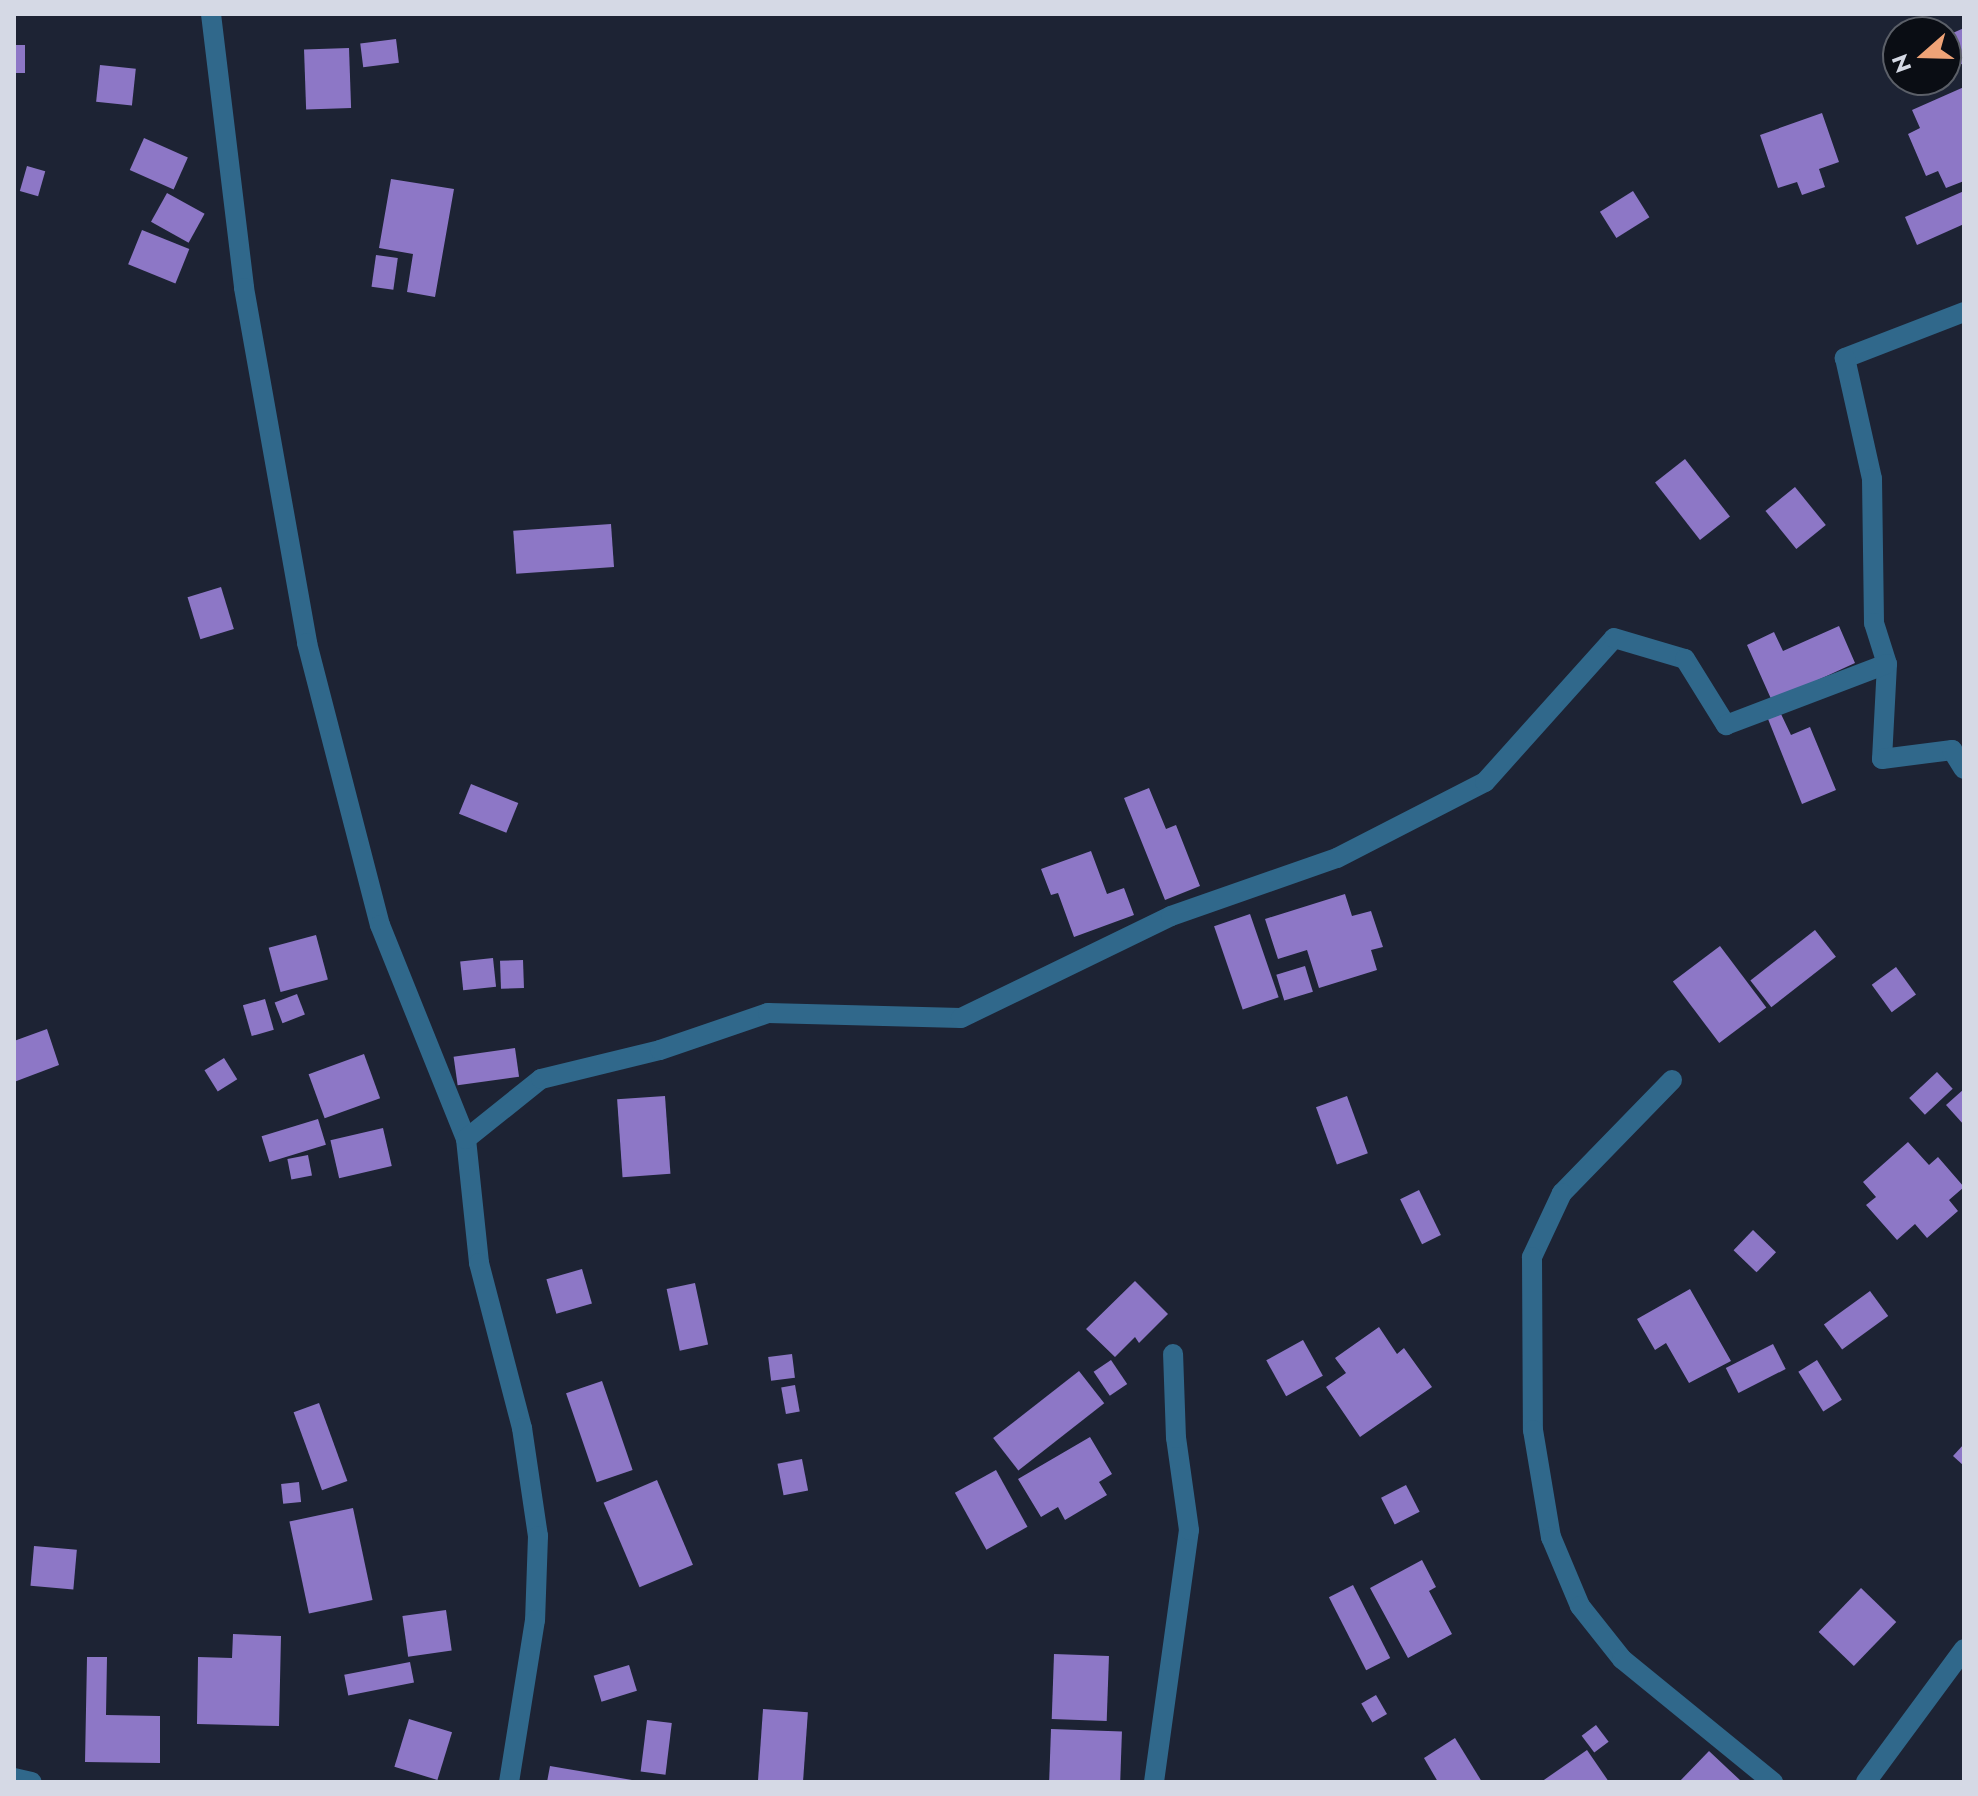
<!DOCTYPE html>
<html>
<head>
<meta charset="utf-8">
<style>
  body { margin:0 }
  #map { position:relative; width:1978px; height:1796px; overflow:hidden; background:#1d2334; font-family:Jost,sans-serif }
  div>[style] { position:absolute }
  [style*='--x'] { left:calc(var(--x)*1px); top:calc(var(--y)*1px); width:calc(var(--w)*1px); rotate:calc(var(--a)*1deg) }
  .building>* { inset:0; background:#8d77c6; transform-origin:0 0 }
  .minor>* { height:20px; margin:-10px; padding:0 10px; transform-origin:10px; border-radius:10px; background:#30688b }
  span { translate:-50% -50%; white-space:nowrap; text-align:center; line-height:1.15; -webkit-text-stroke:8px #0a0d14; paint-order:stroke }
  .frame { position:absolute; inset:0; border:16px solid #d5d9e5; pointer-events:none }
  .north { position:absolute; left:1882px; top:16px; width:80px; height:80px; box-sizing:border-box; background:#0a0d14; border:2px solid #5b5f68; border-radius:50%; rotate:250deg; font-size:22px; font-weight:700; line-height:32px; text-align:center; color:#d5d9e5 }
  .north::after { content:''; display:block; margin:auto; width:28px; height:36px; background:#efa377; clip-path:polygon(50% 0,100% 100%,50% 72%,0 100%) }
</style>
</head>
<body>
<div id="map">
  <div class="building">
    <i style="clip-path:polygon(1964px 28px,1964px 63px,1946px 71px,1946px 36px)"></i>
    <i style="left:396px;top:39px;width:24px;height:36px;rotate:83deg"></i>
    <i style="left:14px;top:45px;width:11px;height:28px"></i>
    <i style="left:349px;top:48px;width:60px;height:45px;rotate:88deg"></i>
    <i style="left:100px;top:65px;width:36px;height:37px;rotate:6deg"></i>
    <i style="clip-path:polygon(1964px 87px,1964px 181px,1946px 188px,1938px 171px,1926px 176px,1908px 134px,1920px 128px,1912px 110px)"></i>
    <i style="clip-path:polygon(1822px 113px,1839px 162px,1819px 169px,1825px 187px,1802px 195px,1797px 182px,1778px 188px,1760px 135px)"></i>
    <i style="left:144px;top:138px;width:48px;height:35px;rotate:24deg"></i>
    <i style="left:27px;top:166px;width:19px;height:26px;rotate:16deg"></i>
    <i style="clip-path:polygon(391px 179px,454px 189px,435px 297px,407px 292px,413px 254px,379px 248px)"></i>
    <i style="left:1633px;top:191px;width:31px;height:39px;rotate:58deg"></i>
    <i style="clip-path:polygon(1964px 191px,1964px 224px,1917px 245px,1905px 217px)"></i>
    <i style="left:167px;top:193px;width:43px;height:33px;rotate:29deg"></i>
    <i style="left:142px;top:230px;width:51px;height:37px;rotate:22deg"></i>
    <i style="left:376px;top:255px;width:22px;height:32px;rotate:8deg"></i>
    <i style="left:1685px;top:459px;width:73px;height:38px;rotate:52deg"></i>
    <i style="left:1795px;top:487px;width:49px;height:38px;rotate:51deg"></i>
    <i style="left:611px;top:524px;width:43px;height:98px;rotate:86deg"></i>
    <i style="left:221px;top:587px;width:44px;height:35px;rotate:73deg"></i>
    <i style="clip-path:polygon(1839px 626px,1855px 663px,1772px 701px,1747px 645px,1774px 632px,1783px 651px)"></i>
    <i style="clip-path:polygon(1781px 714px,1791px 735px,1810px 727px,1836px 790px,1802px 804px,1768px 719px)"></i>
    <i style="left:471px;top:784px;width:51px;height:32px;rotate:22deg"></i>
    <i style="clip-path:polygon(1149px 788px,1166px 829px,1176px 825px,1200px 886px,1165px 900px,1124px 798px)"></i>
    <i style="clip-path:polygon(1091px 851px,1107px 894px,1124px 888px,1134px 915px,1074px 937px,1058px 893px,1051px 895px,1041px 869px)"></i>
    <i style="clip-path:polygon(1345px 894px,1352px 916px,1371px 911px,1383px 947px,1371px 950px,1377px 970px,1319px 988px,1307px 950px,1278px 959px,1265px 919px)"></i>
    <i style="left:1250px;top:914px;width:88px;height:38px;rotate:71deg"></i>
    <i style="left:1815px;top:930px;width:34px;height:82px;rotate:52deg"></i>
    <i style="left:316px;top:935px;width:46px;height:49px;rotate:75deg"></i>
    <i style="left:1720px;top:946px;width:77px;height:59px;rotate:53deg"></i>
    <i style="left:493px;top:958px;width:29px;height:33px;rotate:84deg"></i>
    <i style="left:523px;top:960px;width:28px;height:23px;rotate:88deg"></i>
    <i style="left:1305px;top:966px;width:27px;height:30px;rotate:73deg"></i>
    <i style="left:1896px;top:967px;width:34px;height:30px;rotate:54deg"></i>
    <i style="left:297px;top:994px;width:22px;height:24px;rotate:69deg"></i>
    <i style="left:265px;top:999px;width:32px;height:23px;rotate:74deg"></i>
    <i style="clip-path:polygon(47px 1029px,59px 1065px,14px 1082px,14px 1041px)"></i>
    <i style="left:515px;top:1048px;width:29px;height:62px;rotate:82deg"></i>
    <i style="left:364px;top:1054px;width:47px;height:59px;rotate:70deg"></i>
    <i style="left:224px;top:1058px;width:25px;height:23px;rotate:58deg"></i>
    <i style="left:1937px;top:1072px;width:23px;height:38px;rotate:47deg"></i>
    <i style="clip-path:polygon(1964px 1089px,1964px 1125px,1946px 1105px)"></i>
    <i style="left:665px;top:1096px;width:78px;height:48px;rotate:86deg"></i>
    <i style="left:1347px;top:1096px;width:61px;height:33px;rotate:70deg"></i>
    <i style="left:318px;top:1119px;width:27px;height:59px;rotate:73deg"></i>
    <i style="left:383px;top:1128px;width:39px;height:54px;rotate:77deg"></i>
    <i style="clip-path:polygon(1908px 1142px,1929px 1165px,1938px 1157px,1964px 1187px,1949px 1200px,1958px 1211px,1927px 1238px,1915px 1224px,1897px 1240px,1866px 1205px,1876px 1197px,1863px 1182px)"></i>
    <i style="left:308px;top:1155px;width:21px;height:21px;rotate:79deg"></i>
    <i style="left:1419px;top:1190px;width:50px;height:21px;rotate:64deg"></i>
    <i style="left:1753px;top:1230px;width:32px;height:28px;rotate:44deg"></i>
    <i style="left:582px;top:1269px;width:36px;height:37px;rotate:74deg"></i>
    <i style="clip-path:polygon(1135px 1281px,1168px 1314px,1139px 1343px,1135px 1337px,1115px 1357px,1086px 1329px)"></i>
    <i style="left:695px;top:1283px;width:63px;height:29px;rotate:78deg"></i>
    <i style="clip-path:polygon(1690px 1289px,1731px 1361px,1689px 1383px,1666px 1343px,1655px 1350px,1637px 1319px)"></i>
    <i style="left:1870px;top:1291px;width:31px;height:57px;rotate:54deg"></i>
    <i style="clip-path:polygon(1379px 1327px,1397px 1354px,1404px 1348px,1432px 1387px,1360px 1437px,1326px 1387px,1346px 1373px,1335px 1358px)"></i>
    <i style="left:1303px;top:1340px;width:41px;height:42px;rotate:61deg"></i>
    <i style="left:1773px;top:1344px;width:28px;height:53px;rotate:63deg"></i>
    <i style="left:792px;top:1354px;width:24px;height:24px;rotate:83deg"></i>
    <i style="left:1111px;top:1360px;width:29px;height:21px;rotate:56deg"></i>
    <i style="left:1817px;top:1360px;width:47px;height:22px;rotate:58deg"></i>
    <i style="left:1079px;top:1371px;width:41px;height:109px;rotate:52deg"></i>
    <i style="left:602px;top:1381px;width:94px;height:38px;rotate:71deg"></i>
    <i style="left:795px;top:1385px;width:27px;height:14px;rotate:80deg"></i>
    <i style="left:319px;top:1403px;width:83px;height:27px;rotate:70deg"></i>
    <i style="clip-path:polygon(1090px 1437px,1112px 1474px,1099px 1482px,1107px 1495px,1065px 1520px,1058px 1507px,1041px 1517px,1018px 1479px)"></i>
    <i style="clip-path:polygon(1964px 1444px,1964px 1466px,1953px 1456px)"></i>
    <i style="left:802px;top:1459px;width:32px;height:25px;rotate:79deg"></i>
    <i style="left:996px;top:1470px;width:65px;height:47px;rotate:61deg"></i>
    <i style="left:657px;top:1480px;width:92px;height:58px;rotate:67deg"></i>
    <i style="left:299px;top:1482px;width:20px;height:18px;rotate:84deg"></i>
    <i style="left:1406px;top:1485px;width:30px;height:28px;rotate:63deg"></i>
    <i style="left:353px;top:1508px;width:94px;height:65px;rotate:78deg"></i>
    <i style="left:34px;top:1546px;width:43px;height:40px;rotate:5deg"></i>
    <i style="clip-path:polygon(1422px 1560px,1436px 1587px,1429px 1591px,1452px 1634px,1408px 1658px,1370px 1588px)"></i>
    <i style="left:1353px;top:1585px;width:82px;height:27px;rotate:63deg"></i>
    <i style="left:1861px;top:1588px;width:49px;height:61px;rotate:44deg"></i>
    <i style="left:446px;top:1610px;width:41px;height:44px;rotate:82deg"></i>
    <i style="clip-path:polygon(233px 1634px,281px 1636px,279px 1726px,197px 1724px,198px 1657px,232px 1658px)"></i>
    <i style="left:1054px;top:1654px;width:55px;height:65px;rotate:2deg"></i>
    <i style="clip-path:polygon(87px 1657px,107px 1657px,106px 1715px,160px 1716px,160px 1763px,85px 1762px)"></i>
    <i style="left:410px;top:1662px;width:21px;height:67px;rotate:79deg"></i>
    <i style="left:629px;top:1665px;width:27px;height:37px;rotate:73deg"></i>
    <i style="left:1376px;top:1695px;width:22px;height:17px;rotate:60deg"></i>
    <i style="left:763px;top:1709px;width:45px;height:73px;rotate:4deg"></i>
    <i style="left:409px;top:1719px;width:45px;height:50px;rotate:17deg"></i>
    <i style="left:647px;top:1720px;width:25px;height:52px;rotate:7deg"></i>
    <i style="left:1596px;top:1725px;width:21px;height:18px;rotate:53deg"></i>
    <i style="left:1051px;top:1729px;width:71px;height:53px;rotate:2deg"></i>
    <i style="clip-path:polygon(1455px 1738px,1482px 1782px,1438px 1782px,1424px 1758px)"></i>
    <i style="clip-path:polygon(1587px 1750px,1609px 1782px,1541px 1782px)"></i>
    <i style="clip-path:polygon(1709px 1751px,1742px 1782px,1679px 1782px)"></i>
    <i style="clip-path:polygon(550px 1766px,632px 1780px,632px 1782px,547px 1782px)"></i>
  </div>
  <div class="minor">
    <i style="--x:211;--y:14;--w:276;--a:83.1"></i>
    <i style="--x:244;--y:288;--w:361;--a:79.9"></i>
    <i style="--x:307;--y:643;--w:291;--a:75.5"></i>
    <i style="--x:380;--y:925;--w:231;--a:68.1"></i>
    <i style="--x:466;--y:1139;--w:125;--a:84"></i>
    <i style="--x:479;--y:1263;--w:171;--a:75.4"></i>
    <i style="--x:522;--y:1428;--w:109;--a:81.6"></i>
    <i style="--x:538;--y:1536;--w:84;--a:92"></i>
    <i style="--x:535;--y:1620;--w:164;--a:99.1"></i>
    <i style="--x:1964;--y:312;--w:128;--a:158.9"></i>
    <i style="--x:1845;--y:358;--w:124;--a:77.4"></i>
    <i style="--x:1872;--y:479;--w:144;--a:89.2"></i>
    <i style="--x:1874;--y:623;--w:43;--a:72.4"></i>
    <i style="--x:1887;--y:664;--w:95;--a:93"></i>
    <i style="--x:1882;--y:759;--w:71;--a:-7.3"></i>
    <i style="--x:1952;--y:750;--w:22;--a:58"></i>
    <i style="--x:1672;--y:1080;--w:158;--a:134.2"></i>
    <i style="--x:1562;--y:1193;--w:71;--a:115.1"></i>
    <i style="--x:1532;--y:1257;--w:173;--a:89.7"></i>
    <i style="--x:1533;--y:1430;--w:109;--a:80.5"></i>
    <i style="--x:1551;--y:1537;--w:75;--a:67.2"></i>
    <i style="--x:1580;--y:1606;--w:68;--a:51.6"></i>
    <i style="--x:1622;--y:1659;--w:195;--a:39.2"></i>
    <i style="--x:466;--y:1139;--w:96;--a:-38.7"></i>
    <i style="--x:541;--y:1079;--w:122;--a:-13.7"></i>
    <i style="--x:660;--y:1050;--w:114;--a:-18.9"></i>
    <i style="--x:768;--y:1013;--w:193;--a:1.5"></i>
    <i style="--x:961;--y:1018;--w:233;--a:-25.9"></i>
    <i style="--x:1171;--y:916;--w:176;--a:-19.3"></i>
    <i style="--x:1337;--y:858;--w:166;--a:-27.2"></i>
    <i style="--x:1485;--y:782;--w:193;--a:-48.1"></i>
    <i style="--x:1614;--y:638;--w:74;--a:16.5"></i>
    <i style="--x:1685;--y:659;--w:78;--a:58.2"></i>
    <i style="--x:1726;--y:725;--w:172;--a:-20.8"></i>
    <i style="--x:14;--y:1778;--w:18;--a:13"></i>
    <i style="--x:1154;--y:1782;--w:254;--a:-82.1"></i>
    <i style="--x:1189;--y:1530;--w:93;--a:-98"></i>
    <i style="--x:1176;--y:1438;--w:84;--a:-92"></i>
    <i style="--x:1866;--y:1782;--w:165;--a:-53.6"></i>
  </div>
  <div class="frame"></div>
  <div class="north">N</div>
</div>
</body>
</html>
